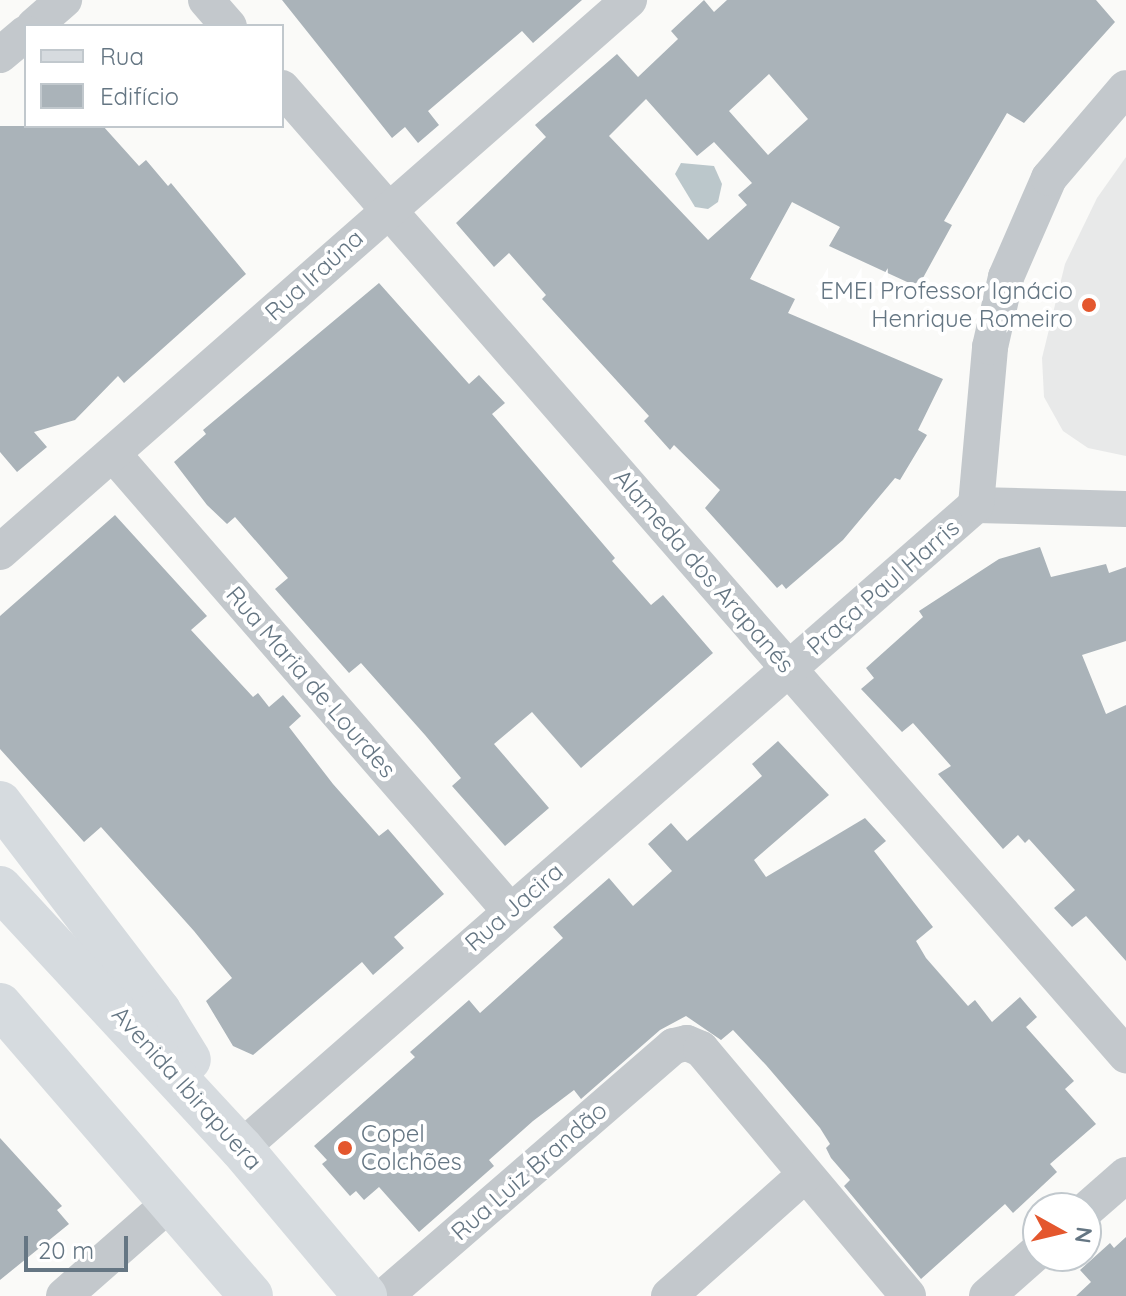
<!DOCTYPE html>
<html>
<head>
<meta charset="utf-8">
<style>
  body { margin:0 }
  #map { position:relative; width:1126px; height:1296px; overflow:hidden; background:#fafaf8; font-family:Quicksand,sans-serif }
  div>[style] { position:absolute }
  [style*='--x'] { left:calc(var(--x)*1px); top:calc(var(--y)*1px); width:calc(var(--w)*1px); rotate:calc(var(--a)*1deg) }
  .built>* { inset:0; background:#e8e9e9 }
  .water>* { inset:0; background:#bbc7cb }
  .building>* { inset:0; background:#aab3b9 }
  .street>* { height:36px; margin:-18px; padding:0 18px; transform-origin:18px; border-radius:18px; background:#c3c8cc }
  .primary>* { height:44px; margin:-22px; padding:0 22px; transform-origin:22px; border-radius:22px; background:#d6dbdf }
  .dots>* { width:22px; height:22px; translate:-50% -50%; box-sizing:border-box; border:4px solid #fff; border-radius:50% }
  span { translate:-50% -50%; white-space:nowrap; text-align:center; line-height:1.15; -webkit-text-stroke:8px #fff; paint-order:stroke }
  .street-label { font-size:24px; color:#657683 }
  .poi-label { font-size:24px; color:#657683 }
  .right { translate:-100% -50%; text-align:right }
  .left { translate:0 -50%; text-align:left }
  .legend { position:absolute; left:24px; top:24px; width:260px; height:104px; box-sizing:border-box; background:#fff; border:2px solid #c1c8cd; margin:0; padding:10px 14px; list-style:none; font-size:24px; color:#657683 }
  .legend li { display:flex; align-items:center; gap:16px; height:40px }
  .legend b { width:40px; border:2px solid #c1c8cd }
  .north { position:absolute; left:1022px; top:1192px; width:80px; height:80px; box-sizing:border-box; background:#fff; border:2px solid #c1c8cd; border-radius:50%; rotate:98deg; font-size:22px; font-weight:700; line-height:32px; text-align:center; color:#657683 }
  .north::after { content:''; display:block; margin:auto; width:28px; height:36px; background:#e4572e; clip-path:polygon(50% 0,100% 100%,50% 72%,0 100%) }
  .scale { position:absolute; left:24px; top:1236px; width:104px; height:36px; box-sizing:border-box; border:4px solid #657683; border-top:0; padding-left:10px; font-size:24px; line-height:28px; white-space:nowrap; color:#657683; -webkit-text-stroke:6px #fff; paint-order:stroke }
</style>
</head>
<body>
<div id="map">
  <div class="built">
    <i style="clip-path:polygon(1126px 157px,1126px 456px,1088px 448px,1063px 431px,1044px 397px,1042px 358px,1065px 264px,1097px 198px)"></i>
  </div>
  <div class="water">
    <i style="clip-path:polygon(681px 163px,714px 166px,722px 184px,718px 202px,708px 209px,695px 207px,675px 174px)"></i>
  </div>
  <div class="building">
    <i style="clip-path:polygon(282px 0,582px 0,533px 43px,522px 31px,428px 111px,439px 125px,418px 143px,405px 127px,392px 138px)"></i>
    <i style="clip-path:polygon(evenodd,704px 0,714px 12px,727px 0,1096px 0,1115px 22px,1024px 123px,1007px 113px,944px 221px,952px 225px,918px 287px,829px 246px,840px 227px,792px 202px,750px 279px,795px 299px,788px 313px,943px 379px,918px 430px,927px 435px,900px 480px,895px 478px,843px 540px,786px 589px,782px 584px,777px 588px,705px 508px,720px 490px,674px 445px,670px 450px,644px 421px,649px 416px,542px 299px,546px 295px,509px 253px,494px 267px,456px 223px,546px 137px,535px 125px,617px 54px,638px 77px,678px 39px,671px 31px,704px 0,769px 74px,808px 119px,768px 155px,729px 111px,769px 74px,704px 0,646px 99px,697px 156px,714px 142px,752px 183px,738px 195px,747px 205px,708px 240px,609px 136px,646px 99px)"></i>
    <i style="clip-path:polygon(0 126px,103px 126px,139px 166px,146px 160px,168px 186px,171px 183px,246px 274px,124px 383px,118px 376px,75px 420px,34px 432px,47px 447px,17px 472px,0 452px)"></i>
    <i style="clip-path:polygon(379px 283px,469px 384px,479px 375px,505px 403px,492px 414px,615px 558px,612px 561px,651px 605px,663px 595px,713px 653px,581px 768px,532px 712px,494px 744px,549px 808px,505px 846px,452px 786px,461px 778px,425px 735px,361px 663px,349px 673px,275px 589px,288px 578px,235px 517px,227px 524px,207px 505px,174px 462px,206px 434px,203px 430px)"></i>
    <i style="clip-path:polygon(115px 515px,207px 616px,191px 630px,253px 697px,258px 693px,269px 707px,283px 695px,301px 716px,289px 727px,333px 784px,379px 836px,388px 829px,444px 894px,394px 937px,404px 948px,373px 975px,362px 962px,253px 1055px,233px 1046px,206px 1001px,232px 978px,194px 931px,101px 827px,84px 842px,0 749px,0 616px)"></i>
    <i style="clip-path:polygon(1040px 547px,1051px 577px,1106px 564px,1109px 573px,1126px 567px,1126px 641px,1082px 655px,1106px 714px,1126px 705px,1126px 961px,1086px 916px,1072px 927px,1054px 908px,1075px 890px,1029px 839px,1025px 843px,1018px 835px,1003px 849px,938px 774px,951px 766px,913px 723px,902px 732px,861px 689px,874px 678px,866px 668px,923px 617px,919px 611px,999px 559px)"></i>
    <i style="clip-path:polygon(778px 741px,829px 795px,754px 860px,766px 877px,865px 818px,886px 841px,874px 851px,933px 927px,916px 941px,926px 958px,968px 1006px,975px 1000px,992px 1022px,1020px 997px,1037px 1017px,1026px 1027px,1074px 1081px,1065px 1089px,1096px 1124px,1050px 1164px,1057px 1172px,1013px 1213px,1005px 1204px,921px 1279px,844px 1186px,850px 1180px,831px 1158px,826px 1148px,830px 1144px,820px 1128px,766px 1065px,733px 1030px,721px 1040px,686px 1016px,660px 1030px,581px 1099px,574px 1090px,533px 1121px,489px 1160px,494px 1166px,419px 1232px,379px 1187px,364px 1200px,356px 1191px,350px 1196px,322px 1164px,327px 1160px,314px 1146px,415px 1057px,410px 1052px,469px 1000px,480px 1013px,563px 938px,553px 927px,609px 878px,633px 906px,672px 871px,648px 844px,671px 823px,687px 841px,762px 776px,752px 764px)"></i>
    <i style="clip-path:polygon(0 1138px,62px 1206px,57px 1210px,69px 1224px,0 1280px)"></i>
    <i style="clip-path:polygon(1126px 1237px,1126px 1296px,1076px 1296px,1091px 1282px,1080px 1270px,1110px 1243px,1114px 1248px)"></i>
  </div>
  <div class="street">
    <i style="--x:206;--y:0;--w:35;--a:49"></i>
    <i style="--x:34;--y:26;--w:40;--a:-41"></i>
    <i style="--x:0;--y:55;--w:34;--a:-40"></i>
    <i style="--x:282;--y:88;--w:1284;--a:48.89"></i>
    <i style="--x:113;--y:454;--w:605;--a:49.02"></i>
    <i style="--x:976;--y:505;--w:150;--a:1.5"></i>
    <i style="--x:0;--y:552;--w:837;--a:-41.27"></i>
    <i style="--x:241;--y:1148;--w:977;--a:-41.18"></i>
    <i style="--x:976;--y:505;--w:159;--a:-84.9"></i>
    <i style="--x:990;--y:347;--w:72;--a:-77.1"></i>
    <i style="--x:1006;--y:277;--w:108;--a:-66.5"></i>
    <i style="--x:1049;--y:178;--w:118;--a:-49.5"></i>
    <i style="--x:1086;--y:1210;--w:53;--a:-41.2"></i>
    <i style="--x:64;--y:1296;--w:141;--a:-41.3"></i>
    <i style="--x:385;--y:1296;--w:382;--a:-40.9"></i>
    <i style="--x:674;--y:1046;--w:13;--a:-13"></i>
    <i style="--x:687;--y:1043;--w:15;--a:23"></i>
    <i style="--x:701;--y:1049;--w:322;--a:50"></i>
    <i style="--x:669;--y:1296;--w:182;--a:-41.7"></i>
    <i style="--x:987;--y:1296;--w:68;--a:-41.4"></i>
  </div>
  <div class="primary">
    <i style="--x:0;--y:803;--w:262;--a:52.6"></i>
    <i style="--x:159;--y:1011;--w:57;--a:58.5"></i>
    <i style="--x:0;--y:888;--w:355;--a:47.2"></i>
    <i style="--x:241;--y:1148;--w:193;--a:50"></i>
    <i style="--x:0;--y:1005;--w:384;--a:49.2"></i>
  </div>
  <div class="dots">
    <i style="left:1089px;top:305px;background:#e4572e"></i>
    <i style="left:345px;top:1148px;background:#e4572e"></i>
  </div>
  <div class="street-label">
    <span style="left:314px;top:275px;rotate:-42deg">Rua Iraúna</span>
    <span style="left:704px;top:571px;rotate:49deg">Alameda dos Arapanés</span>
    <span style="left:883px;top:587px;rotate:-41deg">Praça Paul Harris</span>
    <span style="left:311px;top:682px;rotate:49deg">Rua Maria de Lourdes</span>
    <span style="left:514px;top:907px;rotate:-41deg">Rua Jacira</span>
    <span style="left:187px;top:1088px;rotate:48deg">Avenida Ibirapuera</span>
    <span style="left:529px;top:1171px;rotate:-41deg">Rua Luiz Brandão</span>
  </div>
  <div class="poi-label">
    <span class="right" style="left:1073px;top:305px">EMEI Professor Ignácio<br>Henrique Romeiro</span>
    <span class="left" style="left:361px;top:1148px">Copel<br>Colchões</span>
  </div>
  <ul class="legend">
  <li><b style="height:10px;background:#d6dbdf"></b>Rua</li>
  <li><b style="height:22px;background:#aab3b9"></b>Edifício</li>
  </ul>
  <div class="north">N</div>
  <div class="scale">20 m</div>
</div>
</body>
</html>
